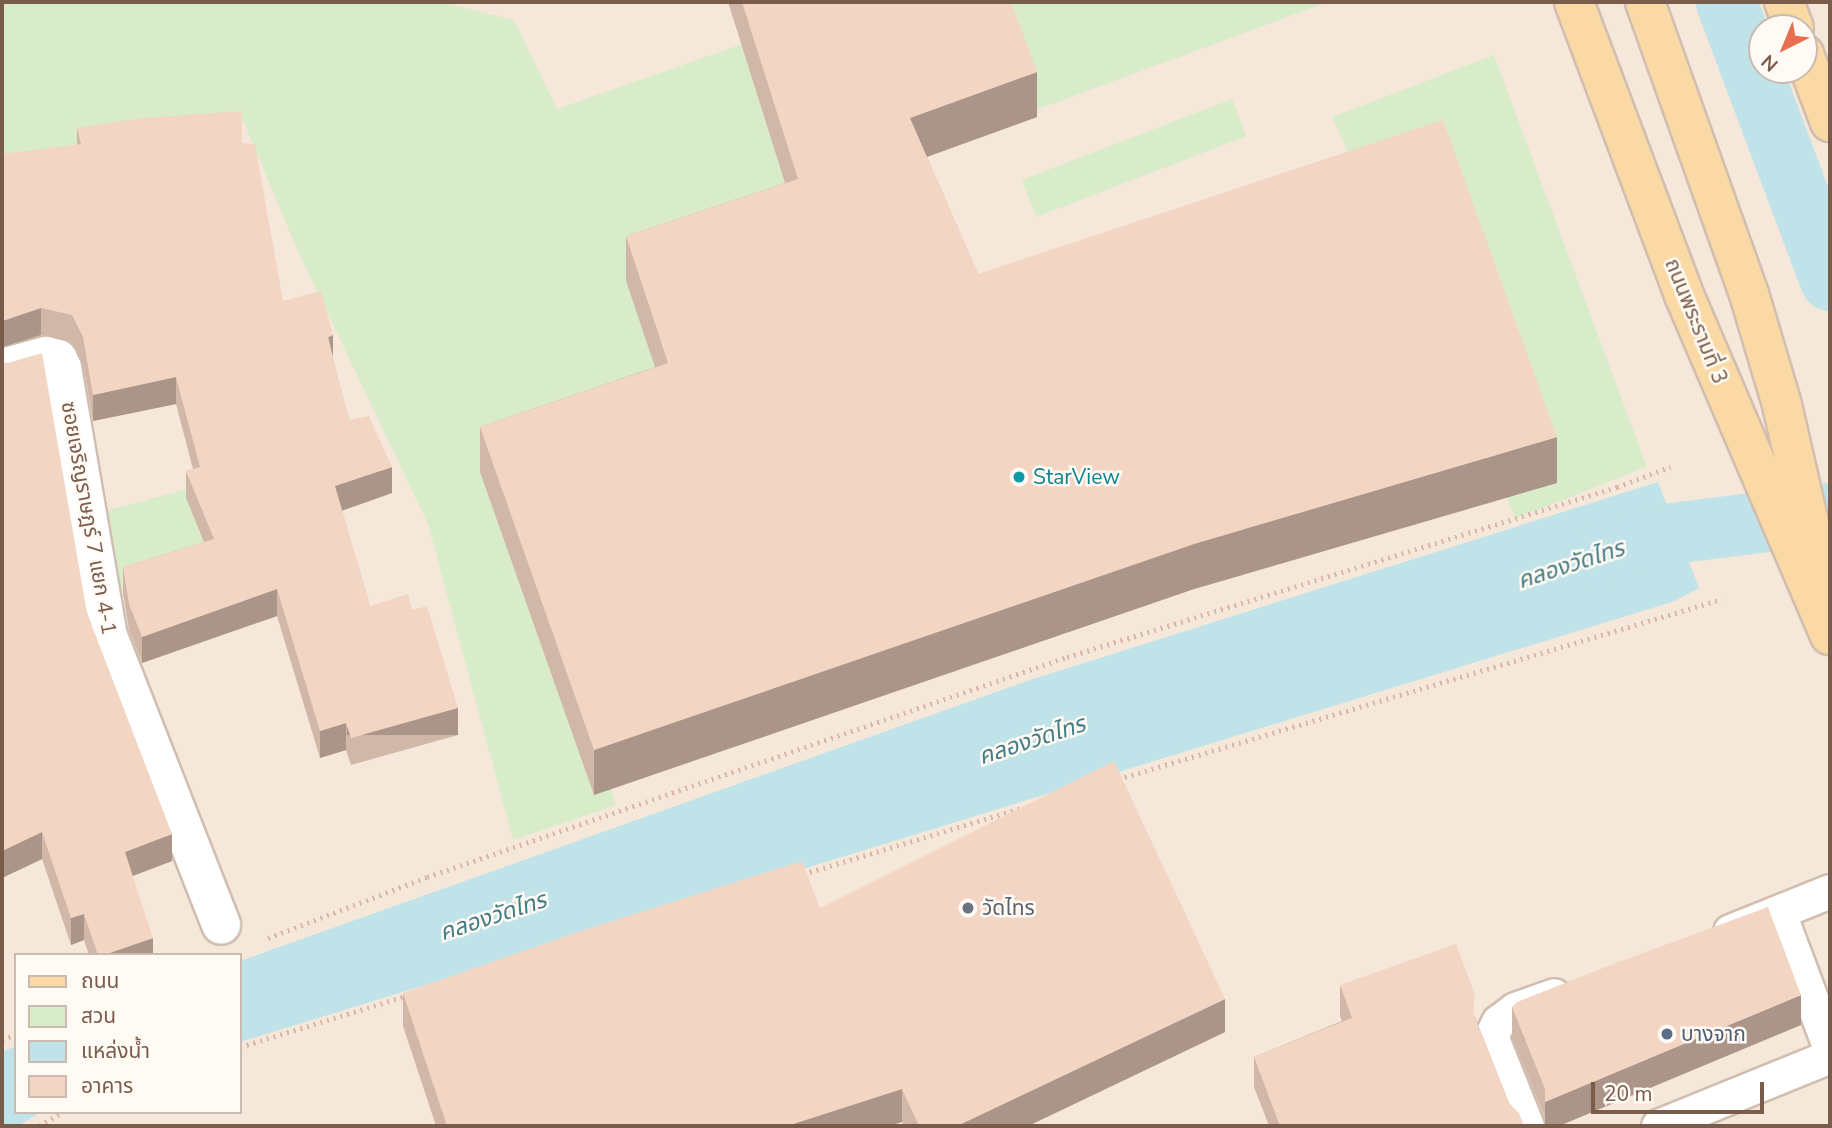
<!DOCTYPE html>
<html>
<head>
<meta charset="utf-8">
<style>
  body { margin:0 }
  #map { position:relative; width:1832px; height:1128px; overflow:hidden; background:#fdf6ec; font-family:"Nunito Sans","Noto Sans Thai",sans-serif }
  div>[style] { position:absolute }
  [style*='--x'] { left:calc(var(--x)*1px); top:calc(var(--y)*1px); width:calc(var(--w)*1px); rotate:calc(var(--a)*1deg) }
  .residential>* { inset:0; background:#f5e8da }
  .green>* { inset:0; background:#d8ecc9; transform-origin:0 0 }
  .water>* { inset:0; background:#bfe3e8 }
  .canal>* { height:61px; margin:-30.5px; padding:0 30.5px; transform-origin:30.5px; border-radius:30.5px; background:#bfe3e8 }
  .path>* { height:4.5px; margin-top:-2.25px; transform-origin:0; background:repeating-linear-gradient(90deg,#d9b8a5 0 2px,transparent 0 7px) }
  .roads { filter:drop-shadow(2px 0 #d1beb0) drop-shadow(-2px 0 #d1beb0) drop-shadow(0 2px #d1beb0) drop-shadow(0 -2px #d1beb0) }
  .lane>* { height:33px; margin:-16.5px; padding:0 16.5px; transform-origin:16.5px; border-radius:16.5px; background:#fff }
  .street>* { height:38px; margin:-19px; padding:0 19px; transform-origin:19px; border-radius:19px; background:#fff }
  .primary>* { height:38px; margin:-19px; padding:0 19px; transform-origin:19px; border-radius:19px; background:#fbd9a5 }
  .wall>* { inset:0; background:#d1b7a8 }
  .shaded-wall>* { inset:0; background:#aa9588; transform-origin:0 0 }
  .building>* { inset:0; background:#f3d5c3 }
  .dots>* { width:19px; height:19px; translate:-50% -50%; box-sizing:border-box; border:4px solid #fffaf3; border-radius:50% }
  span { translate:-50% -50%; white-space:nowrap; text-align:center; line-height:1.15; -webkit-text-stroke:5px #fffaf3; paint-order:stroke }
  .street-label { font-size:21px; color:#7a5c4d }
  .culture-label { font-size:21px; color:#0d838f }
  .left { translate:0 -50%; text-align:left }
  .worship-label { font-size:21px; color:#5b616d }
  .service-label { font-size:21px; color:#4e5e75 }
  .water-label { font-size:23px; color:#437c86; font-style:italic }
  .frame { position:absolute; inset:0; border:4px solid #7a5c4d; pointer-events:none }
  .legend { position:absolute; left:14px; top:953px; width:228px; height:161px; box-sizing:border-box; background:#fffaf3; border:2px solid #cabbb1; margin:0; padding:9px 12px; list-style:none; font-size:21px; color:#7a5c4d }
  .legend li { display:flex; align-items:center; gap:14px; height:35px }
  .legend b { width:35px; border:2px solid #cabbb1 }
  .north { position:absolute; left:1748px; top:14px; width:70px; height:70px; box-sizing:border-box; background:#fffaf3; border:2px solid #cabbb1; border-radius:50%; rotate:223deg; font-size:19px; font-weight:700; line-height:28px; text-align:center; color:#7a5c4d }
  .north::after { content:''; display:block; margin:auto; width:24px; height:32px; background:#e76f51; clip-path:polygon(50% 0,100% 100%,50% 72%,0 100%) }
  .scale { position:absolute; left:1591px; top:1082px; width:173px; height:32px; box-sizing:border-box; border:4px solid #7a5c4d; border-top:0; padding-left:9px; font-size:21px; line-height:24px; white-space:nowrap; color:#7a5c4d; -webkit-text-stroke:5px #fffaf3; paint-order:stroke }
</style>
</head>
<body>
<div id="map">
  <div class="residential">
    <i style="clip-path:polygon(evenodd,2px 2px,1830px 2px,1830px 1126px,2px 1126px,2px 2px,1762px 28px,1804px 28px,1804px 70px,1762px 70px,1762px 28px,2px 2px,16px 955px,240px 955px,240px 1112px,16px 1112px,16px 955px)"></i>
  </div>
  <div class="green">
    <i style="clip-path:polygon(2px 2px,442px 2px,514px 20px,557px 109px,863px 2px,1328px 2px,648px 253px,689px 419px,509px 491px,616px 805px,513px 840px,428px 524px,296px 247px,240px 113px,2px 158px)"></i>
    <i style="clip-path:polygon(1494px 55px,1647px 467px,1516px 518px,1332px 117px)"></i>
    <i style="left:1232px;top:99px;width:40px;height:225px;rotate:69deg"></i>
    <i style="clip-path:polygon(203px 485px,227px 555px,106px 594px,93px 514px)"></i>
  </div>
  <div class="water">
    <i style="clip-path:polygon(1658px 482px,1699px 588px,1675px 601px,240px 1042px,240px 961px,1027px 681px)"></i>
    <i style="clip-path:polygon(16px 1046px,16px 1112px,41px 1112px,18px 1126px,2px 1126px,2px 1052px)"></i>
  </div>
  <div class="canal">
    <i style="--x:1726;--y:2;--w:297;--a:69.5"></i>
    <i style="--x:1596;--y:556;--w:71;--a:-17.9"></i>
    <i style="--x:1664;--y:534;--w:167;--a:-7.2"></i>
  </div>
  <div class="path">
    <i style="--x:1118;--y:779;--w:630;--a:-16.59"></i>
    <i style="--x:803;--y:874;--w:229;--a:-16.8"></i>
    <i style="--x:268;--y:938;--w:170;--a:-21"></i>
    <i style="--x:427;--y:877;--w:677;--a:-18.97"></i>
    <i style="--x:1067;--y:657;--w:576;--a:-17.18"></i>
    <i style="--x:1617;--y:487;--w:57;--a:-20.7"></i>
    <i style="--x:2;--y:1040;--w:15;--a:-23"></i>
    <i style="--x:240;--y:1047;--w:174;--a:-17.1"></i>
    <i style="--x:39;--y:1126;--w:27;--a:-31"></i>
  </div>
  <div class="roads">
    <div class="lane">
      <i style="--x:1779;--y:913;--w:145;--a:69.4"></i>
      <i style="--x:1730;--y:931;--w:108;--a:-21.8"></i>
      <i style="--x:1527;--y:1126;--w:97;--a:-111.8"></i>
      <i style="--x:1491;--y:1036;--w:16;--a:-63"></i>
      <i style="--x:1498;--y:1022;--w:21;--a:-37"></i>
      <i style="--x:1515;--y:1009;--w:41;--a:-19.7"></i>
      <i style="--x:1658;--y:1126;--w:186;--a:-22.1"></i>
    </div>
    <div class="street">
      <i style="--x:2;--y:368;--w:46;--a:-15.3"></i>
      <i style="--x:46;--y:356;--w:12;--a:14"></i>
      <i style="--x:58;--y:359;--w:10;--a:66"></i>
      <i style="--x:62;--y:368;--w:272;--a:80.3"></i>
      <i style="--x:108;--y:636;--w:310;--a:68.6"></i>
    </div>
    <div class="primary">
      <i style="--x:1574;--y:2;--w:313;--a:69.4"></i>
      <i style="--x:1684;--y:295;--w:370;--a:66.8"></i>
      <i style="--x:1645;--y:2;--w:310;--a:70.4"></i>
      <i style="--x:1749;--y:294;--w:116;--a:73.4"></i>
      <i style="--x:1782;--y:405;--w:170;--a:77.1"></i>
      <i style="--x:1784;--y:2;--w:28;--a:69"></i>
      <i style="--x:1804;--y:54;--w:73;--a:69.1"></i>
    </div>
  </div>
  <div class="wall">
    <i style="clip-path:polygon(728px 2px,1011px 2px,1037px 117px,927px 157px,978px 274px,1557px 483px,1194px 589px,594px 795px,480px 472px,480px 427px,655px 367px,626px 281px,626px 236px,785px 183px)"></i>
    <i style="clip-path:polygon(77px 128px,242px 143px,283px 301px,333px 359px,349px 420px,392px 493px,342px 511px,370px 606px,412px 610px,458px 735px,351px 765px,346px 750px,320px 758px,277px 616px,142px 663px,129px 630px,123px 593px,123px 567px,204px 542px,186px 498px,186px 471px,193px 469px,176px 404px,93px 421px,83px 364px,72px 342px,41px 335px,2px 347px,77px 144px)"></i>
    <i style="clip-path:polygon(2px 362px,87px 613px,172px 861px,132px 876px,153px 955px,89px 955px,84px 940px,71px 945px,42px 859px,2px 878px)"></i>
    <i style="clip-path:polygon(820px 908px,1225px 1032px,1028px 1126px,904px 1126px,902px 1122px,889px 1126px,436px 1126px,403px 1026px,403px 993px)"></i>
    <i style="clip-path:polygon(1340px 985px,1475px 1017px,1509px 1103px,1524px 1126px,1269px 1126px,1254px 1087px,1254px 1057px,1342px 1021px,1340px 1016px)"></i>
    <i style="clip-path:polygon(1512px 1007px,1801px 1025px,1545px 1126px,1545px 1118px,1512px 1037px)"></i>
  </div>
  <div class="shaded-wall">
    <i style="clip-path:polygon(1037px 72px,1037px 117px,910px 163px,910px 118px)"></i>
    <i style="clip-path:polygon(41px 308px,41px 335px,2px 347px,2px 321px)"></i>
    <i style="clip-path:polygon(333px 335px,333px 362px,328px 337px)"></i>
    <i style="clip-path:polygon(176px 377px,176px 404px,93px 421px,93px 395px)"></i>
    <i style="clip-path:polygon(1557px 437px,1557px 483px,1194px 589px,594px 795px,594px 750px,1194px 544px)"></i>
    <i style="clip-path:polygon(392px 467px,392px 493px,335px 513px,335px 486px)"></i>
    <i style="clip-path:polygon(277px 589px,277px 616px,142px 663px,142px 637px)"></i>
    <i style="left:458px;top:708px;width:27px;height:111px;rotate:90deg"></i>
    <i style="clip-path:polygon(346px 723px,346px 750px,320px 758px,320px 731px)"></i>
    <i style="clip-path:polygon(42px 832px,42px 859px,2px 878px,2px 851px)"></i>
    <i style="clip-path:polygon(172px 834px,172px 861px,125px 879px,125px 852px)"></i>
    <i style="clip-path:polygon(84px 914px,84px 940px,71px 945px,71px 918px)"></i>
    <i style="clip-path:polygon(153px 938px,153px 955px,104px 955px)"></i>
    <i style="clip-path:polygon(1801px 995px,1801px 1025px,1559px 1126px,1545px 1126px,1545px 1102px)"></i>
    <i style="clip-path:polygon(1225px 999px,1225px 1032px,1028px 1126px,957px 1126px)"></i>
    <i style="clip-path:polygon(902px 1089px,902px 1122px,889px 1126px,787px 1126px)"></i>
  </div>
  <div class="building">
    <i style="clip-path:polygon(742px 2px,1011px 2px,1037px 72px,910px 118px,978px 274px,1443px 120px,1557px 437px,1194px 544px,594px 750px,480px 427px,668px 363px,626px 236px,798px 179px)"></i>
    <i style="clip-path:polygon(242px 111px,242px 143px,255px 144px,283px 301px,321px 291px,333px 335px,328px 337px,349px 420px,369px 416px,392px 467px,335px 486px,370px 606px,408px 594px,412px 610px,427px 606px,458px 708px,351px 738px,346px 723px,320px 731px,277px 589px,142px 637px,129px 604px,123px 567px,214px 539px,186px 471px,200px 467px,176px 377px,93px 395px,83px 337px,72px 315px,41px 308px,2px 321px,2px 154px,81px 144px,77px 128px,141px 118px)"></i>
    <i style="clip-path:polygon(42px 353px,87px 613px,172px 834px,125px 852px,153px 938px,104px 955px,98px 955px,84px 914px,71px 918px,42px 832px,2px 851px,2px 362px,8px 363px)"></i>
    <i style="clip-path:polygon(1114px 761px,1225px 999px,957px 1126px,919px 1126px,902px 1089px,787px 1126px,447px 1126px,403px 993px,575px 933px,802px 861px,820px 908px)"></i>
    <i style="clip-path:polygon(1768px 907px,1801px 995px,1545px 1102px,1545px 1089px,1512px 1007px,1517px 1002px,1616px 963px)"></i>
    <i style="clip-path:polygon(1456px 944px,1475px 995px,1473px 1013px,1509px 1103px,1519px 1113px,1524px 1126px,1280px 1126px,1254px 1057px,1352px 1018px,1340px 985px)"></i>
  </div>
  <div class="dots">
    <i style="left:1019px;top:477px;background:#0f9aa8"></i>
    <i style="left:968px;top:908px;background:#6b7280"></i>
    <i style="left:1667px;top:1034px;background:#5c6f8a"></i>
  </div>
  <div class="street-label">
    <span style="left:1696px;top:321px;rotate:68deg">ถนนพระรามที่ 3</span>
    <span style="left:89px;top:518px;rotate:80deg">ซอยเจริญราษฎร์ 7 แยก 4-1</span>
  </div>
  <div class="culture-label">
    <span class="left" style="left:1033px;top:477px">StarView</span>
  </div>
  <div class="worship-label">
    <span class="left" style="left:982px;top:908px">วัดไทร</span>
  </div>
  <div class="service-label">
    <span class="left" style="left:1681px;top:1034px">บางจาก</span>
  </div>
  <div class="water-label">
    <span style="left:1571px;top:565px;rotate:-18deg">คลองวัดไทร</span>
    <span style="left:1032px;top:741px;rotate:-18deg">คลองวัดไทร</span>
    <span style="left:493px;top:917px;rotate:-18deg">คลองวัดไทร</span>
  </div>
  <div class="frame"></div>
  <ul class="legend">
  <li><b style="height:9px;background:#fbd9a5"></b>ถนน</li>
  <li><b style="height:19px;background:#d8ecc9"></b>สวน</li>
  <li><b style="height:19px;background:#bfe3e8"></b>แหล่งน้ำ</li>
  <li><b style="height:19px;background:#f3d5c3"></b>อาคาร</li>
  </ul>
  <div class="north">N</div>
  <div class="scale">20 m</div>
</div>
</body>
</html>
